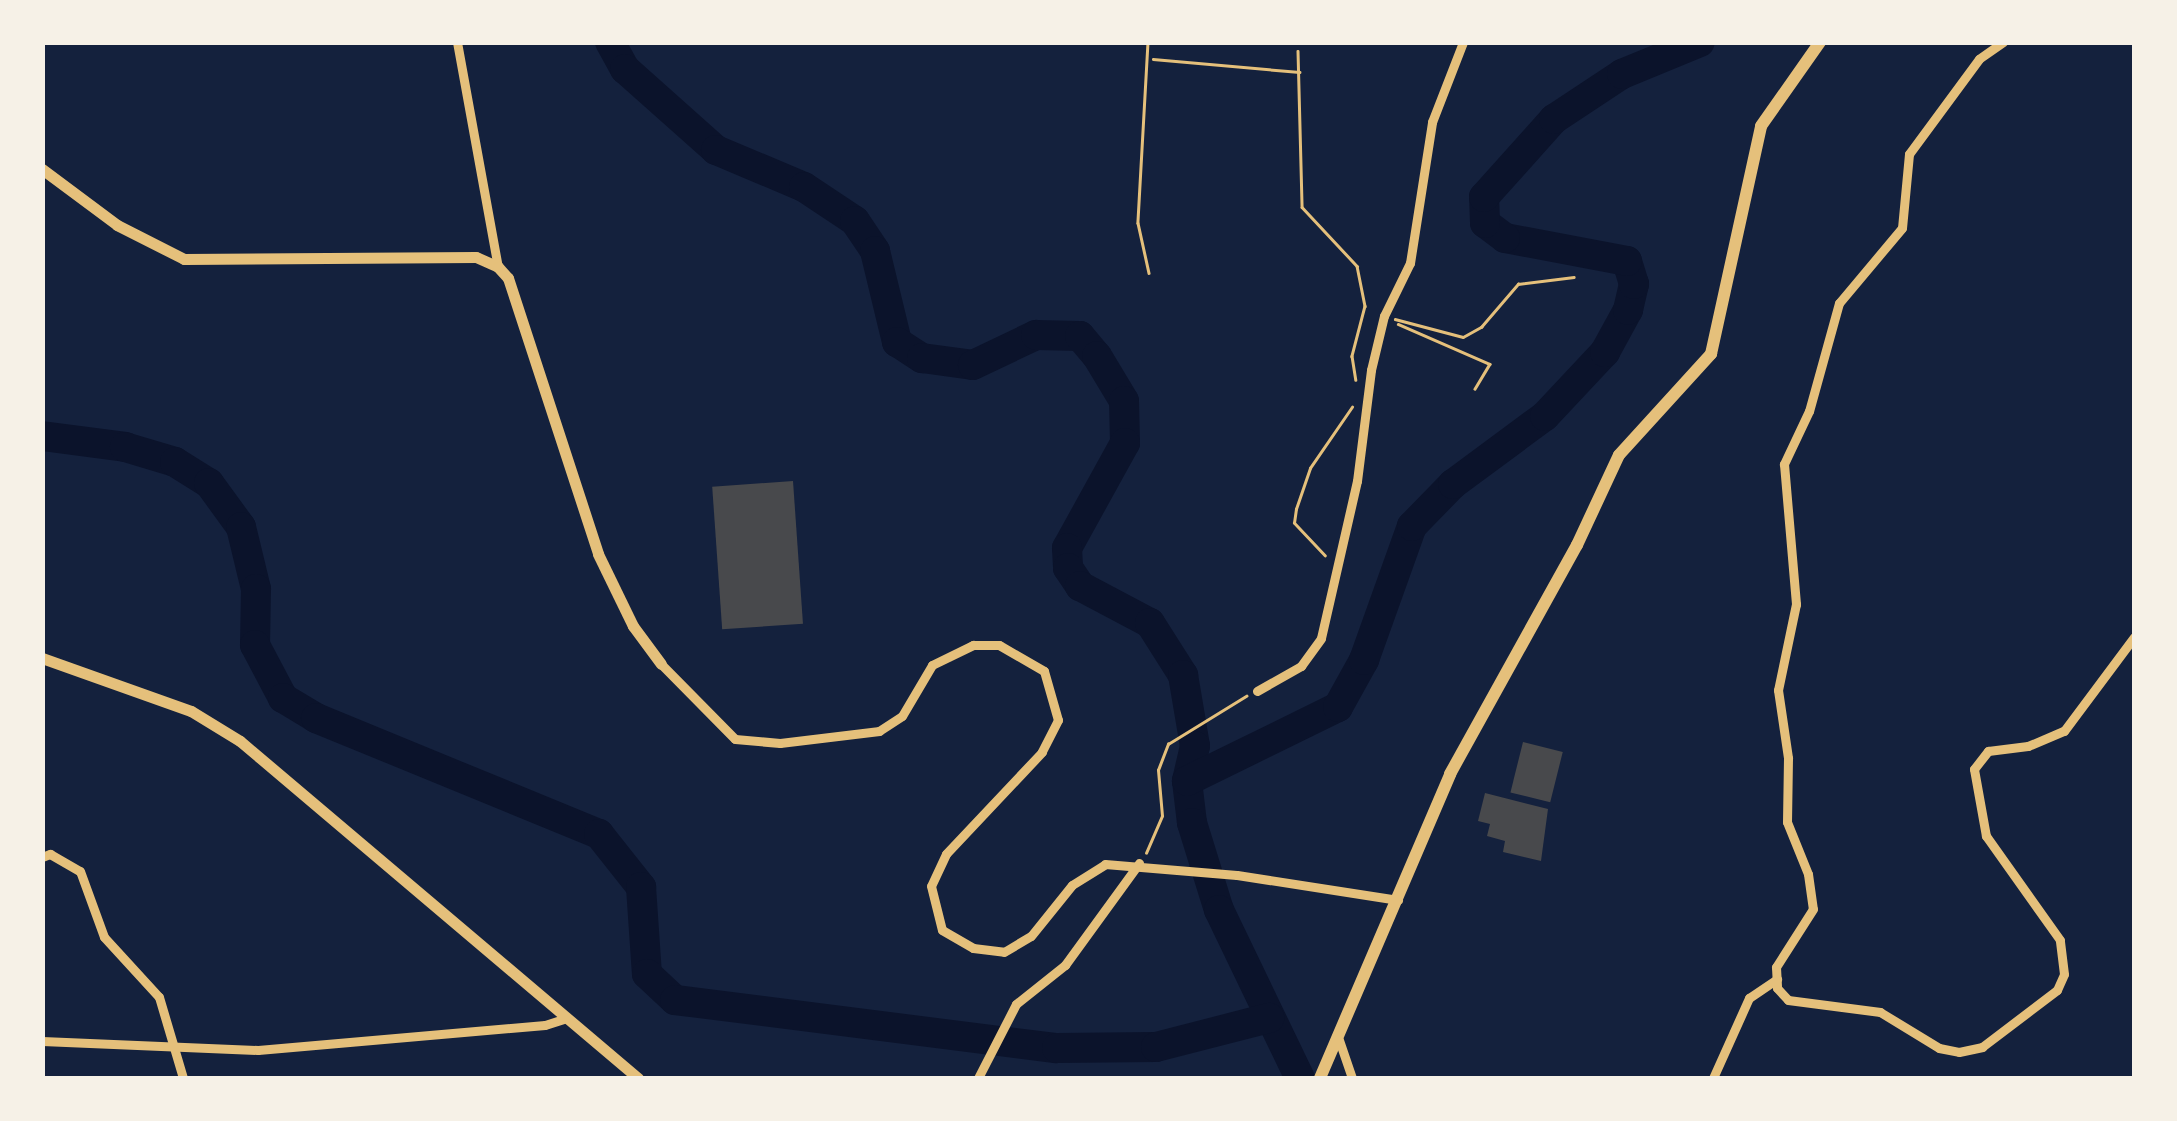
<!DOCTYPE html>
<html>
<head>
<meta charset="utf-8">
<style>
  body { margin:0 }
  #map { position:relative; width:2177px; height:1121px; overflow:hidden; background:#14213d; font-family:Figtree,sans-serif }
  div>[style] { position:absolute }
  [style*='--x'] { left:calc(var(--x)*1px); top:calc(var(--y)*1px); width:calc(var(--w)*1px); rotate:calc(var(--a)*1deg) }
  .river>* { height:30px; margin:-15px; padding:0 15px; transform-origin:15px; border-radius:15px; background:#0b132b }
  .building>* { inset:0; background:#48494c; transform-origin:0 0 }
  .path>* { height:2.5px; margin:-1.25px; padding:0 1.25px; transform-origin:1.25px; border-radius:1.25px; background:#e5c07b }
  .minor>* { height:9px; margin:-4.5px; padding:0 4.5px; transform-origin:4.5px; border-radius:4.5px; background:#e5c07b }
  .tertiary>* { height:11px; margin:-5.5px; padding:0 5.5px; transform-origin:5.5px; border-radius:5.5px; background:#e5c07b }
  .secondary>* { height:12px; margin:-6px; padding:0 6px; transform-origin:6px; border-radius:6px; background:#e5c07b }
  span { translate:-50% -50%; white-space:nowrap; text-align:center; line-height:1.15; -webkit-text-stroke:8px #f6f1e7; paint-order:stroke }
  .frame { position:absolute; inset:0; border:45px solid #f6f1e7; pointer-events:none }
</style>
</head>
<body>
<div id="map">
  <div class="river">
    <i style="--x:610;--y:42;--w:31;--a:61"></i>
    <i style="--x:625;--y:69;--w:122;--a:41.7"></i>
    <i style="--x:716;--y:150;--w:95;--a:22.8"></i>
    <i style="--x:804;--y:187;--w:61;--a:33.7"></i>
    <i style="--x:855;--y:221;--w:36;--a:56"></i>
    <i style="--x:875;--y:251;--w:94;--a:76.4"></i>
    <i style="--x:897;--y:342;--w:30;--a:33"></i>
    <i style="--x:922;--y:358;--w:51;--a:7.8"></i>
    <i style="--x:973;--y:365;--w:70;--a:-25.5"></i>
    <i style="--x:1036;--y:335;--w:44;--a:1.3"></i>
    <i style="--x:1080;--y:336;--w:26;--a:50"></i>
    <i style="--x:1097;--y:356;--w:52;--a:59"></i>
    <i style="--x:1124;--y:401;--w:42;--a:88.6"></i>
    <i style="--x:1125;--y:443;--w:120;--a:118.9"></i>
    <i style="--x:1067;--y:548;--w:20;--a:87"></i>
    <i style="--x:1068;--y:568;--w:22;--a:56"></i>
    <i style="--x:1080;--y:586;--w:79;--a:27.9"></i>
    <i style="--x:1150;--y:623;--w:62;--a:57.6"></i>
    <i style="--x:1183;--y:675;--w:72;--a:80.4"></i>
    <i style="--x:1195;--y:746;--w:36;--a:103"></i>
    <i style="--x:1187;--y:781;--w:42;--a:83.2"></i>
    <i style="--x:1192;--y:823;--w:91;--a:72.8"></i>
    <i style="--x:1219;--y:910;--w:187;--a:64.3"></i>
    <i style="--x:42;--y:436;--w:84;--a:7.5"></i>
    <i style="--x:125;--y:447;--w:52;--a:16.7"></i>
    <i style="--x:175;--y:462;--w:40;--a:32"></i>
    <i style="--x:209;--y:483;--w:54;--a:54"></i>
    <i style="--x:241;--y:527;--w:64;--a:76.4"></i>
    <i style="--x:256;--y:589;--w:56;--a:91"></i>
    <i style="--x:255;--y:645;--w:60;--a:62.2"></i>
    <i style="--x:283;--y:698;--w:39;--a:31"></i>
    <i style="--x:316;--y:718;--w:306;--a:22.3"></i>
    <i style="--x:599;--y:834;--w:68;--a:51.6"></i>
    <i style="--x:641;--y:887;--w:87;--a:86.1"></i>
    <i style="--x:647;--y:974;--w:38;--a:43"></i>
    <i style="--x:675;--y:1000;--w:385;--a:7.2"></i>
    <i style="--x:1057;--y:1048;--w:99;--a:-0.6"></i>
    <i style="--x:1156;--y:1047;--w:117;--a:-14.4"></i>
    <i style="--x:1187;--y:781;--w:168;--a:-26.1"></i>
    <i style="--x:1338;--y:707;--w:54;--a:-61"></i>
    <i style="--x:1364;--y:660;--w:142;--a:-70.3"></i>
    <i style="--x:1412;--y:526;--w:59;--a:-45.7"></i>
    <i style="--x:1453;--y:484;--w:114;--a:-36.5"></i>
    <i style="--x:1545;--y:416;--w:88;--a:-46.8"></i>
    <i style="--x:1605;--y:352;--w:48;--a:-61.3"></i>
    <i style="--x:1628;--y:310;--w:27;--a:-77"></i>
    <i style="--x:1634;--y:284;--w:24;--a:-107"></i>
    <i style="--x:1627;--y:261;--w:124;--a:-169.3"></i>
    <i style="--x:1505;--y:238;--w:25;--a:-143"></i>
    <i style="--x:1485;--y:223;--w:26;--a:-92"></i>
    <i style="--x:1484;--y:197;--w:105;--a:-48.1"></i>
    <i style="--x:1554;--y:119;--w:82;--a:-33.5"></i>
    <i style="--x:1622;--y:74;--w:84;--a:-22.3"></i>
  </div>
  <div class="building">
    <i style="left:793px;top:481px;width:143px;height:81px;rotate:86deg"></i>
    <i style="left:1523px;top:742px;width:41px;height:52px;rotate:14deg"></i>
    <i style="clip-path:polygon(1485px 793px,1548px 809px,1541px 861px,1503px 852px,1505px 841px,1487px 836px,1490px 824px,1478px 821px)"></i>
  </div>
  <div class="path">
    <i style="--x:1148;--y:42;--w:181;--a:93.2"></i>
    <i style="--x:1138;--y:223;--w:51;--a:77.6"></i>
    <i style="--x:1298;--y:51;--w:156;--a:88.5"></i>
    <i style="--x:1302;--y:207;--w:81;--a:47"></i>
    <i style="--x:1357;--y:266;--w:41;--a:78.7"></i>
    <i style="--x:1365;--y:306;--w:52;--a:104.6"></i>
    <i style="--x:1352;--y:356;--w:24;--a:81"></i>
    <i style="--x:1153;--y:59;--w:147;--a:5.1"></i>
    <i style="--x:1395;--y:319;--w:70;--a:14.8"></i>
    <i style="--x:1463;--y:337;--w:21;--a:-29"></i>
    <i style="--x:1481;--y:327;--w:57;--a:-49.3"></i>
    <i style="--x:1518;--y:284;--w:56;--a:-7.1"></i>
    <i style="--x:1398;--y:324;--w:100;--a:23.5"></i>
    <i style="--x:1490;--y:364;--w:29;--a:121"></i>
    <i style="--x:1325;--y:556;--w:45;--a:-133.2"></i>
    <i style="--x:1294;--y:523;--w:14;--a:-82"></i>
    <i style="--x:1296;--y:509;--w:43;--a:-71.1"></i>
    <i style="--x:1310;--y:468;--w:74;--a:-55.5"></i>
    <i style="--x:1146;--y:853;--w:40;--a:-66.6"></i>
    <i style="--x:1162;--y:816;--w:46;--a:-95"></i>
    <i style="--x:1158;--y:770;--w:28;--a:-69"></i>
    <i style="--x:1168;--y:744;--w:92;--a:-31.6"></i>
  </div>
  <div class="minor">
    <i style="--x:457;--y:42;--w:229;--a:79.7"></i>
    <i style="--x:2003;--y:42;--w:29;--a:145"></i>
    <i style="--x:1979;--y:59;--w:118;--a:126.4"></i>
    <i style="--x:1909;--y:154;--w:74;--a:95.4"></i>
    <i style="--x:1902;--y:228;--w:98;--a:130"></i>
    <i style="--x:1839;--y:303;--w:112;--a:105.5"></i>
    <i style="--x:1809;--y:411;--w:59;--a:115.3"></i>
    <i style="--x:1784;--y:464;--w:141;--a:85.1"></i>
    <i style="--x:1796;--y:604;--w:88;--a:101.8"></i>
    <i style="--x:1778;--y:690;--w:69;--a:81.6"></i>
    <i style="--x:1788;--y:758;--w:64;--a:90.9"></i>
    <i style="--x:1787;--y:822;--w:56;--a:68"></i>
    <i style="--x:1808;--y:874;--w:35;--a:82"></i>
    <i style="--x:1813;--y:909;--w:69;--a:122.5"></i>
    <i style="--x:1776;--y:967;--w:21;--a:87"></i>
    <i style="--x:1777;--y:988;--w:16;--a:47"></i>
    <i style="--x:1788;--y:1000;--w:93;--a:7.4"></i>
    <i style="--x:1880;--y:1012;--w:69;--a:31.4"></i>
    <i style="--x:1939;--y:1048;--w:20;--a:11"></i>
    <i style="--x:1959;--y:1052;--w:24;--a:-12"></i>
    <i style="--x:1982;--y:1047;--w:94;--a:-37.2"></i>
    <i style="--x:2057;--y:990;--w:17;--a:-66"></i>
    <i style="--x:2064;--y:974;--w:34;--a:-97"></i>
    <i style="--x:2060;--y:940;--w:128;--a:-125.4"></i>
    <i style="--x:1986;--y:836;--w:68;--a:-100.2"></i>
    <i style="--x:1974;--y:769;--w:23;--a:-52"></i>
    <i style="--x:1988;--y:751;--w:40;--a:-7.1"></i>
    <i style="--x:2028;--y:746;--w:39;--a:-23"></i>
    <i style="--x:2064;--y:731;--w:117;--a:-53.3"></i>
    <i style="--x:661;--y:664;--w:105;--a:45.4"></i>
    <i style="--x:735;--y:739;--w:45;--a:5.1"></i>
    <i style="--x:780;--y:743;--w:100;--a:-6.9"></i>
    <i style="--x:879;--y:731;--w:27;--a:-33"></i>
    <i style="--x:902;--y:716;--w:59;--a:-59.5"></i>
    <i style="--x:932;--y:665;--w:46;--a:-26"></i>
    <i style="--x:973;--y:645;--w:26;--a:0"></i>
    <i style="--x:999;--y:645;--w:52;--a:30"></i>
    <i style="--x:1044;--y:671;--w:51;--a:74.1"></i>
    <i style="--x:1058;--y:720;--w:36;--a:117"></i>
    <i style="--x:1042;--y:752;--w:140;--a:133.3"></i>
    <i style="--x:946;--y:854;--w:35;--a:115"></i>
    <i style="--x:931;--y:886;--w:45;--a:76"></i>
    <i style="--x:942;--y:930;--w:36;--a:30"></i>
    <i style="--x:973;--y:948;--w:31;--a:7"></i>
    <i style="--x:1004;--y:952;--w:31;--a:-31"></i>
    <i style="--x:1031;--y:936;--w:65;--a:-51.2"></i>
    <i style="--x:1072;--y:885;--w:39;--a:-32"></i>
    <i style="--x:1105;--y:864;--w:132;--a:4.8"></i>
    <i style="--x:1237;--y:875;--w:163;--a:8.8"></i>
    <i style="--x:1257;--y:691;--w:51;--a:-29.6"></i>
    <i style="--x:1301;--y:666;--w:34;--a:-54"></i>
    <i style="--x:1321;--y:638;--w:161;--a:-77.1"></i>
    <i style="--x:1357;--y:481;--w:112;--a:-82.8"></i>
    <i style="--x:1371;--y:370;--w:56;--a:-76.5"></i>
    <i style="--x:1384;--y:316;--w:59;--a:-63.9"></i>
    <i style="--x:1410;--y:263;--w:143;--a:-81.1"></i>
    <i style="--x:1432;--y:122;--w:86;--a:-68.8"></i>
    <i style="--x:42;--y:857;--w:9;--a:-21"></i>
    <i style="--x:50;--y:854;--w:34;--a:30"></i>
    <i style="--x:80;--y:871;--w:70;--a:70"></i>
    <i style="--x:104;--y:937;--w:81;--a:47.5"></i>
    <i style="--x:159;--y:997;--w:84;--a:73.5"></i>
    <i style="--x:1339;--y:1040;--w:40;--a:71.1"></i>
    <i style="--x:42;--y:1041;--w:216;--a:2.4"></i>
    <i style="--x:258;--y:1050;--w:288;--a:-5"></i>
    <i style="--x:545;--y:1025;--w:23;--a:-18"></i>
    <i style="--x:978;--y:1078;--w:83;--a:-62.8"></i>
    <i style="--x:1016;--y:1004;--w:63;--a:-38.5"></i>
    <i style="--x:1065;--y:965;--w:126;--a:-54"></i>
    <i style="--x:1713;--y:1078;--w:88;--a:-65.8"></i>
    <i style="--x:1749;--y:998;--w:34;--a:-34"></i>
  </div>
  <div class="tertiary">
    <i style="--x:42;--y:169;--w:94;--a:36.7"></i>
    <i style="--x:117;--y:225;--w:75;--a:26.9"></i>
    <i style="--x:184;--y:259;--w:292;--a:-0.4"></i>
    <i style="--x:476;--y:257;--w:24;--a:24"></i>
    <i style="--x:498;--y:267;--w:15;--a:48"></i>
    <i style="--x:508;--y:278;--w:290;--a:71.9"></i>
    <i style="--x:598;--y:554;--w:80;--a:64.1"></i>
    <i style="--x:633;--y:626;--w:47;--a:53.6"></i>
    <i style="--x:42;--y:658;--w:158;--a:19.6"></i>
    <i style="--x:191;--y:711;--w:57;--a:31.5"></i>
    <i style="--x:240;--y:741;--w:522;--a:40.26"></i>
  </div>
  <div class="secondary">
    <i style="--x:1320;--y:1078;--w:331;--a:-66.8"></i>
    <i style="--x:1450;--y:774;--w:262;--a:-61"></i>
    <i style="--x:1577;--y:545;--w:99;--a:-65"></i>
    <i style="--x:1619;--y:455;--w:137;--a:-47.7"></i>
    <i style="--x:1711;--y:354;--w:233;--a:-77.6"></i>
    <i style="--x:1761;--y:126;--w:103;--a:-54.9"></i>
  </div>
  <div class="frame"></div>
</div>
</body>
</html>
